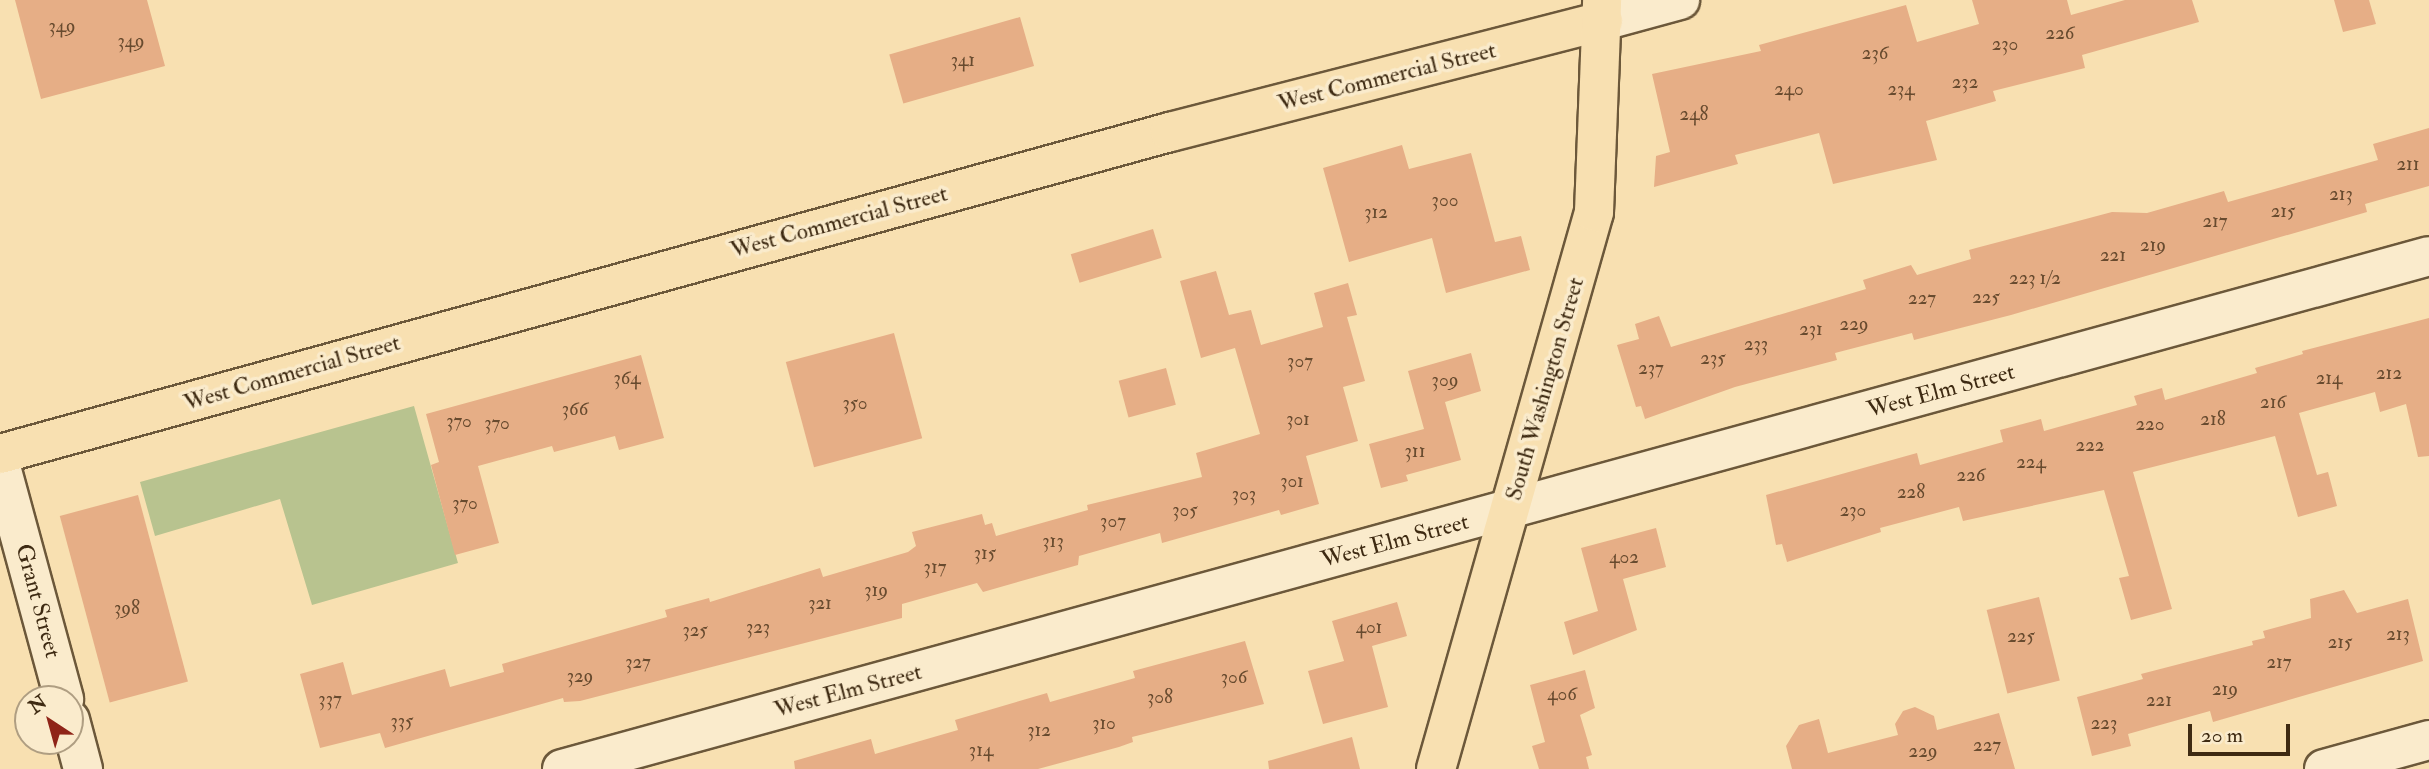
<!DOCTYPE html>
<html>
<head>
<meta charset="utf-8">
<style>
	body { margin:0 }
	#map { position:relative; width:2429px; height:769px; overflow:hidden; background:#f8e0b1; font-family:"IM FELL Double Pica",serif }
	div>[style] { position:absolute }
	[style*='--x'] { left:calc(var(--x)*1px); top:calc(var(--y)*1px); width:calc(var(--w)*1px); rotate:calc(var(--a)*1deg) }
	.green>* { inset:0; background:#b8c38f }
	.building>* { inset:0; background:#e6ae86; transform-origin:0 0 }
	.roads { filter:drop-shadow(2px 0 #6c583a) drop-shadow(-2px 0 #6c583a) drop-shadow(0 2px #6c583a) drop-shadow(0 -2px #6c583a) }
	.minor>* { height:38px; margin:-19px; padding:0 19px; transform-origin:19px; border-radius:19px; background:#faebcc }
	.major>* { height:38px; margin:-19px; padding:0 19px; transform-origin:19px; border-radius:19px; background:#f8e0b1 }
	span { translate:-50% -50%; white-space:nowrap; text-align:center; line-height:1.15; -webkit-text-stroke:7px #faebcc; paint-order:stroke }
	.number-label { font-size:19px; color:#684b2f }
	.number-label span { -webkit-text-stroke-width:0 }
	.street-label { font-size:23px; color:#3e2a12 }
	.north { position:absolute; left:14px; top:685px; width:70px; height:70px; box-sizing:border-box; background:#faebcc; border:2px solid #af9e82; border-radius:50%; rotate:324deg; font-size:19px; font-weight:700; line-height:28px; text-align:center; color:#3e2a12 }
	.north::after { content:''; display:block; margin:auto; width:24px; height:32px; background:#8f2418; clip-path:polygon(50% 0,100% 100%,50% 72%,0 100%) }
	.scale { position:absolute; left:2188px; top:724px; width:102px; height:32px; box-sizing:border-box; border:4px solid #3e2a12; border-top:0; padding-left:9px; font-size:21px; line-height:24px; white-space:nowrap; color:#3e2a12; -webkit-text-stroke:5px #faebcc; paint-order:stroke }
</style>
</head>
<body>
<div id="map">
	<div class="green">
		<div style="clip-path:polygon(414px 406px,458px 563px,312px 605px,280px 499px,155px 536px,140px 482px)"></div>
	</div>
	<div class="building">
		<div style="clip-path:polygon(15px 0,147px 0,165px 66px,41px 99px)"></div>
		<div style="clip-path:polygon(1972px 0,2067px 0,2071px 15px,2125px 0,2192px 0,2199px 22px,2082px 55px,2085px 68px,1993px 91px,1996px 101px,1926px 121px,1937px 160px,1833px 184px,1819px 133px,1735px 155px,1738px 164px,1654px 187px,1656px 156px,1670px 152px,1652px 74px,1761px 51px,1759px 45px,1906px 5px,1917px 42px,1979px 24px)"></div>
		<div style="clip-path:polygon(2334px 0,2369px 0,2376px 24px,2343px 32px)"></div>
		<div style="left:1020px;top:17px;width:51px;height:136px;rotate:74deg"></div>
		<div style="clip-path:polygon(2429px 128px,2429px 186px,2365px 204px,2367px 212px,2011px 315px,1914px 340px,1912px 333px,1835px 353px,1837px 360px,1735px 387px,1645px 419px,1641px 406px,1636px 407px,1617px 345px,1639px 339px,1635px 324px,1659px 316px,1671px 347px,1866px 289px,1863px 280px,1911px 265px,1917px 275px,1971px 259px,1969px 250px,1976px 248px,2112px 212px,2147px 213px,2224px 191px,2228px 202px,2378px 160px,2373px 144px)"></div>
		<div style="clip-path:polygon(1402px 145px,1409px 169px,1471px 153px,1495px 242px,1521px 236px,1530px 270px,1446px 293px,1432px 238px,1349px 262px,1323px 168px)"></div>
		<div style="left:1153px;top:229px;width:30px;height:86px;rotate:73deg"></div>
		<div style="clip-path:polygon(1216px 271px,1229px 315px,1251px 310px,1261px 345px,1323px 327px,1314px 293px,1348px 283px,1357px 315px,1347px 317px,1365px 381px,1343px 387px,1358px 441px,1306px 456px,1319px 504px,1281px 515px,1279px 510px,1162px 543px,1160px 533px,1079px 556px,1078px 565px,983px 592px,977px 583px,902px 604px,902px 618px,580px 701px,564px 702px,563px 698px,385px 748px,380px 733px,320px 748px,300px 674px,343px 662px,352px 695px,445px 669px,450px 687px,504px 672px,502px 664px,667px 617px,665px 610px,709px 598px,710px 602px,820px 568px,823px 577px,908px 552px,916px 546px,912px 532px,982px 514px,985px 525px,992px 523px,996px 536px,1088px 510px,1087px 505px,1202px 477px,1196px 453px,1260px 434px,1235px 348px,1201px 358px,1180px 281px)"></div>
		<div style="clip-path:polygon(2429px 318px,2429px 456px,2418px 457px,2406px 404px,2380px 412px,2375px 392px,2299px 413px,2317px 475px,2328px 472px,2337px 506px,2298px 517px,2275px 436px,2133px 472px,2172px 609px,2131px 620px,2119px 578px,2129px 576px,2104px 490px,1963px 521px,1959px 507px,1880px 528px,1881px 532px,1787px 562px,1782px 544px,1776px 545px,1766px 495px,1917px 453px,1920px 465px,2003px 442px,2000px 430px,2041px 419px,2044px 431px,2137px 405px,2134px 396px,2162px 388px,2165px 400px,2257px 373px,2255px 368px,2303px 354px,2302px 351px)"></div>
		<div style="left:894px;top:333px;width:109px;height:112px;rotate:75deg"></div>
		<div style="clip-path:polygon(1471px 353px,1481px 391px,1445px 402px,1461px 460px,1406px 475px,1408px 481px,1381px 488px,1369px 444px,1424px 429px,1408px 371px)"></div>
		<div style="clip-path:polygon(641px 355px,664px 438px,619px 450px,615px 436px,554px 452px,552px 446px,478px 466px,499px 543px,455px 555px,431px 465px,439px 462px,426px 414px)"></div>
		<div style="left:1166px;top:368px;width:38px;height:49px;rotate:75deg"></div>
		<div style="left:138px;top:495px;width:193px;height:81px;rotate:75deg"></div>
		<div style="clip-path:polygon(1656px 528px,1666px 567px,1623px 579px,1637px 630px,1573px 655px,1564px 622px,1598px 611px,1581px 548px)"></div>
		<div style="clip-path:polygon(2344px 590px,2357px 613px,2408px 599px,2423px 661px,2213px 722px,2210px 711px,2128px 734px,2131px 746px,2092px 756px,2077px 697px,2143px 679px,2141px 674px,2253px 645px,2252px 641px,2265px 638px,2263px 631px,2311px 618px,2310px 599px)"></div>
		<div style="left:2039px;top:597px;width:86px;height:54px;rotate:76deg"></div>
		<div style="clip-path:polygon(1397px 602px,1407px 636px,1372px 646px,1388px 707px,1323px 724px,1308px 671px,1344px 661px,1332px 621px)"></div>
		<div style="clip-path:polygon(1245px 641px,1264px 704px,1132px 737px,1133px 742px,1119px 747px,1038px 769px,795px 769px,794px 761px,871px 739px,875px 754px,958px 730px,955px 720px,1047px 693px,1050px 702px,1135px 678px,1133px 671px)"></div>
		<div style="clip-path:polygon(1585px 670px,1595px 708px,1580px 715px,1592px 755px,1586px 757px,1589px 769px,1539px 769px,1532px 746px,1545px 742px,1530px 685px)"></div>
		<div style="clip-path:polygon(1915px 707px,1934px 716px,1937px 730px,1999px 713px,2015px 769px,1792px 769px,1786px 746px,1799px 725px,1819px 719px,1828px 753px,1898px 735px,1895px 724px,1903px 711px)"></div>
		<div style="clip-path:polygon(1352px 737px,1360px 769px,1269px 769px,1268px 761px)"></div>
	</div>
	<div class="roads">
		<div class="minor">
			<div style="--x:1603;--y:21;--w:80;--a:-15.3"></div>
			<div style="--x:0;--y:463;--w:245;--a:74.8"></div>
			<div style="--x:70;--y:720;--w:51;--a:75.1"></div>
			<div style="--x:562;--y:769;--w:1936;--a:-15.36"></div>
			<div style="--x:2324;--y:769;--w:109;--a:-15.4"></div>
		</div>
		<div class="major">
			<div style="--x:0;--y:454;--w:1214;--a:-15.39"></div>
			<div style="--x:1170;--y:132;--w:447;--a:-14.4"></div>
			<div style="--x:1436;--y:769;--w:579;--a:-74.16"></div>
			<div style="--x:1594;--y:212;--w:212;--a:-87.8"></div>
		</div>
	</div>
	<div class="number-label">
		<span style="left:62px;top:27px">349</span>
		<span style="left:2060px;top:34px">226</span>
		<span style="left:131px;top:42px">349</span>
		<span style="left:2005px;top:45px">230</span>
		<span style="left:1875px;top:54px">236</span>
		<span style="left:963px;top:61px">341</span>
		<span style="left:1965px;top:83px">232</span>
		<span style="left:1789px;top:90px">240</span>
		<span style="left:1901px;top:90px">234</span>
		<span style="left:1694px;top:115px">248</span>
		<span style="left:2408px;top:165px">211</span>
		<span style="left:2341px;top:195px">213</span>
		<span style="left:1445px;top:201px">300</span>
		<span style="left:2283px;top:212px">215</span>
		<span style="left:1376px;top:213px">312</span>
		<span style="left:2215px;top:222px">217</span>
		<span style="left:2153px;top:246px">219</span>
		<span style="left:2113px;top:256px">221</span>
		<span style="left:2035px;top:279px">223 1/2</span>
		<span style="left:1986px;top:298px">225</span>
		<span style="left:1922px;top:299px">227</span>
		<span style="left:1854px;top:325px">229</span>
		<span style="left:1811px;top:330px">231</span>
		<span style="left:1756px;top:345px">233</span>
		<span style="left:1713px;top:359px">235</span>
		<span style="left:1300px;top:362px">307</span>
		<span style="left:1651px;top:369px">237</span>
		<span style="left:2389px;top:374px">212</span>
		<span style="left:627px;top:379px">364</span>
		<span style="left:2329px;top:379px">214</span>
		<span style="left:1445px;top:381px">309</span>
		<span style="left:2273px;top:403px">216</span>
		<span style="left:855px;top:404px">350</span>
		<span style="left:575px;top:410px">366</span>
		<span style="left:1298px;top:420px">301</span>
		<span style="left:2213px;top:420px">218</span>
		<span style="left:459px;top:422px">370</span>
		<span style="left:497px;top:424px">370</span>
		<span style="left:2150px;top:425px">220</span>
		<span style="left:2090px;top:446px">222</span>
		<span style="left:1415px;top:452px">311</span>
		<span style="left:2031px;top:463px">224</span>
		<span style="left:1971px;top:476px">226</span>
		<span style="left:1292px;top:482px">301</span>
		<span style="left:1911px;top:493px">228</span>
		<span style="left:1244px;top:495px">303</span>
		<span style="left:465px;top:504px">370</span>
		<span style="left:1185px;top:511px">305</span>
		<span style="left:1853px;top:511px">230</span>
		<span style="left:1113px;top:522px">307</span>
		<span style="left:1053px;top:542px">313</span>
		<span style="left:985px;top:554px">315</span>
		<span style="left:1624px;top:558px">402</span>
		<span style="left:935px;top:568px">317</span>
		<span style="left:876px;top:591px">319</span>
		<span style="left:820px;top:604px">321</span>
		<span style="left:127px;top:609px">398</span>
		<span style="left:758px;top:628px">323</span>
		<span style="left:1369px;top:628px">401</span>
		<span style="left:695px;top:631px">325</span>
		<span style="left:2398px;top:635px">213</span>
		<span style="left:2021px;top:637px">225</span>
		<span style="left:2340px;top:643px">215</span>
		<span style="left:638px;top:663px">327</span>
		<span style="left:2279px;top:663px">217</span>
		<span style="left:580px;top:677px">329</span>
		<span style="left:1234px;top:678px">306</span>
		<span style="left:2225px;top:690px">219</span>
		<span style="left:1562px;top:695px">406</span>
		<span style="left:1160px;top:698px">308</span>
		<span style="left:330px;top:700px">337</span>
		<span style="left:2159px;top:701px">221</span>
		<span style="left:402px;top:722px">335</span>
		<span style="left:1104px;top:724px">310</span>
		<span style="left:2104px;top:724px">223</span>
		<span style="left:1039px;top:731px">312</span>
		<span style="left:1987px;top:746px">227</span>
		<span style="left:981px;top:751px">314</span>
		<span style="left:1923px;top:752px">229</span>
	</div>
	<div class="street-label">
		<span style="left:1387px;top:77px;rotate:-14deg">West Commercial Street</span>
		<span style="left:839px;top:222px;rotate:-15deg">West Commercial Street</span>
		<span style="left:292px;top:373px;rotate:-16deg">West Commercial Street</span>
		<span style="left:1545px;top:389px;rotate:-74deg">South Washington Street</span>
		<span style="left:1941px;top:391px;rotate:-15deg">West Elm Street</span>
		<span style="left:1395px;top:541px;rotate:-15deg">West Elm Street</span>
		<span style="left:38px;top:601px;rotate:75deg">Grant Street</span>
		<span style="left:848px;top:691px;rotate:-15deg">West Elm Street</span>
	</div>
	<div class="north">N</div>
	<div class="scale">20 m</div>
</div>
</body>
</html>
